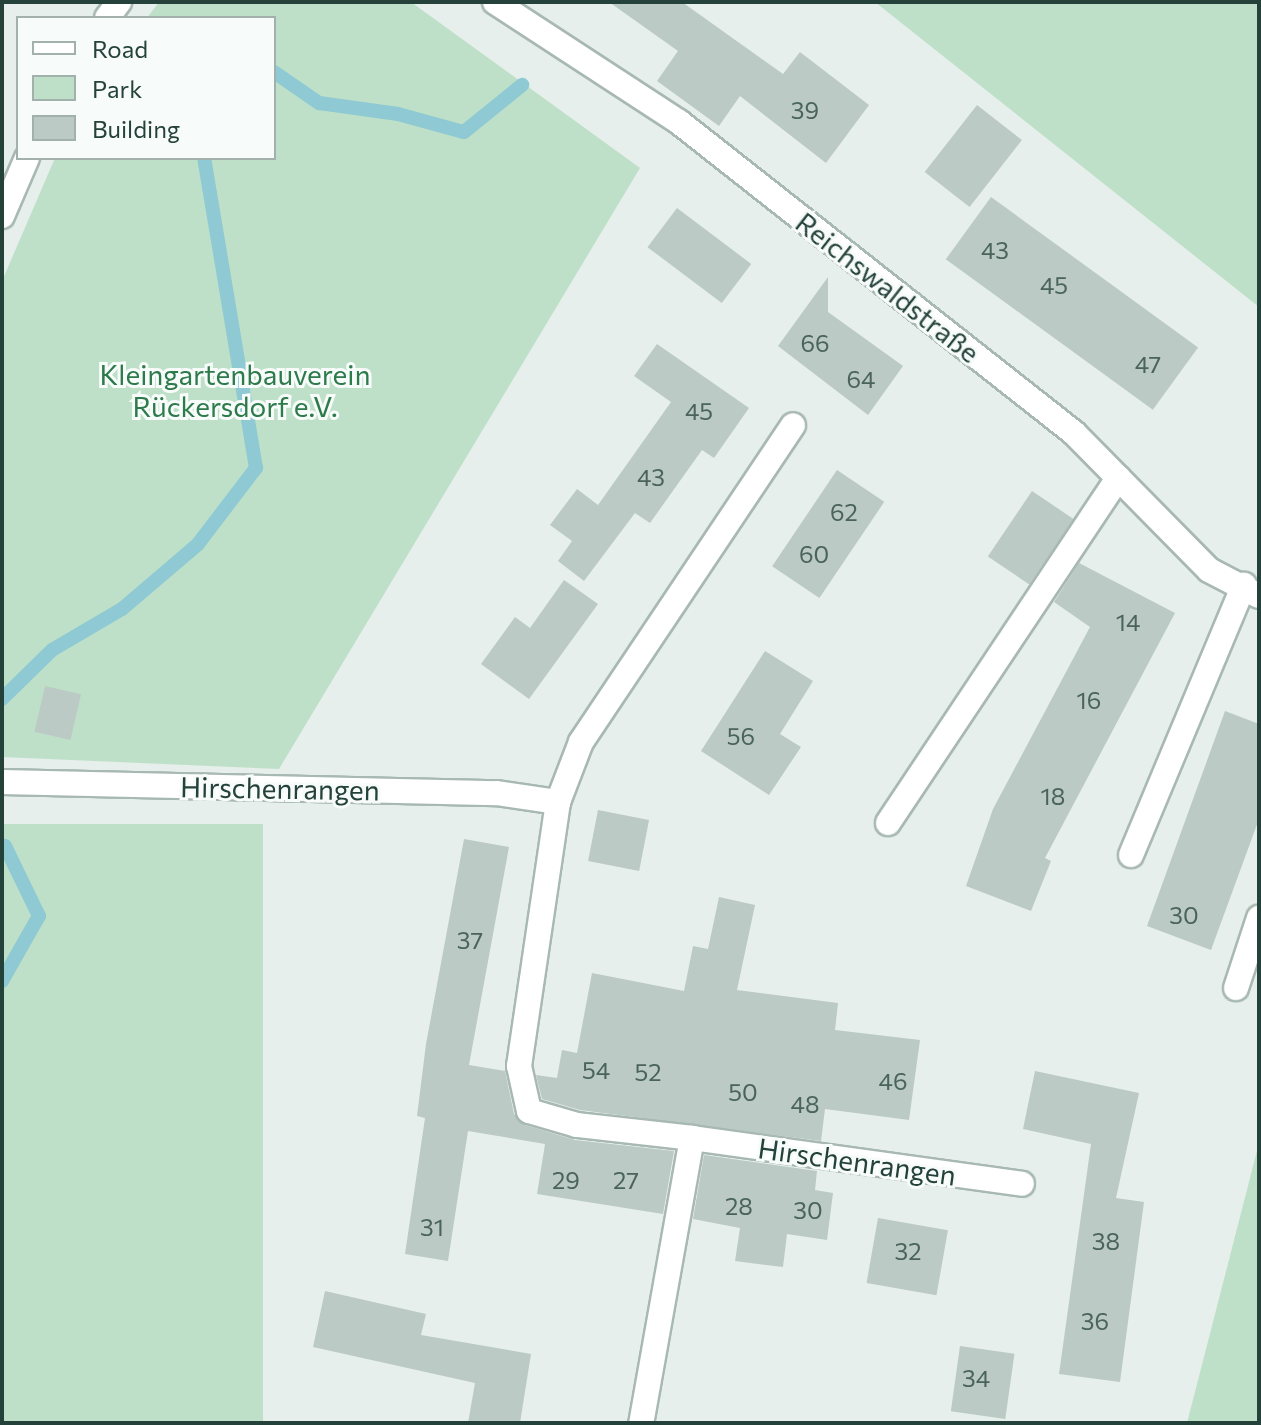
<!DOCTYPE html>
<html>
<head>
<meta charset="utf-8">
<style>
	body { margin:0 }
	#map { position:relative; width:1261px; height:1425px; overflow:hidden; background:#e6efeb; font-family:Commissioner,sans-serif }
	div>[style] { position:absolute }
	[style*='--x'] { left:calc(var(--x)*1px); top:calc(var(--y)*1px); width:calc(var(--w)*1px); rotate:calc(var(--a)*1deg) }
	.green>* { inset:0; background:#bfe0c8; transform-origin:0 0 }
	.stream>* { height:14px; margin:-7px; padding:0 7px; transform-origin:7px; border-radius:7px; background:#8ec9d4 }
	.building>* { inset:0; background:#bbcac4; transform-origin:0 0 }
	.roads { filter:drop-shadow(2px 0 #a8b8b2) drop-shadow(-2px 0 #a8b8b2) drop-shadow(0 2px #a8b8b2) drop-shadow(0 -2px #a8b8b2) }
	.lane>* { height:24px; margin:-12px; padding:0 12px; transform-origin:12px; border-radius:12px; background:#fff }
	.street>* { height:24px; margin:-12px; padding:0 12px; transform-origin:12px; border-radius:12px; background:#fff }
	span { translate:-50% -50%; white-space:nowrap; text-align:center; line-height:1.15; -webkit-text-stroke:6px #f7fbf9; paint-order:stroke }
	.number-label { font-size:24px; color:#4a645c }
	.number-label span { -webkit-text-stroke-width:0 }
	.street-label { font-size:28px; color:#24423a }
	.park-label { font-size:28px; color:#2d7a4b }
	.frame { position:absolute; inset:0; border:4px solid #24423a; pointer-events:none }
	.legend { position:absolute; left:16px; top:16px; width:260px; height:144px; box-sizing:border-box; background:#f7fbf9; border:2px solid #a3b1ad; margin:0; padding:10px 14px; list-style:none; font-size:24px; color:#24423a }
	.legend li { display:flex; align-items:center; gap:16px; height:40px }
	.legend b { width:40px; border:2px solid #a3b1ad }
</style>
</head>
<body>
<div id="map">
	<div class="green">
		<div style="clip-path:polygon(159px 2px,411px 2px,640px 168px,279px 769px,2px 757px,2px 281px,55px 158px,274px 158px,274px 18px,147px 18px)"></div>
		<div style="clip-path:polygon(875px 2px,1259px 2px,1259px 307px)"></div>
		<div style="left:2px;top:824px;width:261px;height:599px"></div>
		<div style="clip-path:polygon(1259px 1143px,1259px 1423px,1187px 1423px)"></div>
	</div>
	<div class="stream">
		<div style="--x:274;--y:72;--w:55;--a:34.6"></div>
		<div style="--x:319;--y:103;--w:80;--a:7.9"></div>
		<div style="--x:398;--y:114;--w:68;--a:15.3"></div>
		<div style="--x:464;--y:132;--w:75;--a:-39"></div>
		<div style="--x:2;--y:699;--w:70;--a:-44.4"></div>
		<div style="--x:52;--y:650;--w:81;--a:-30.4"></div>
		<div style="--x:122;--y:609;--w:100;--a:-40.5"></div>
		<div style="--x:198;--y:544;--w:96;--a:-52.7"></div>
		<div style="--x:256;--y:468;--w:314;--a:-99.5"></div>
		<div style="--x:2;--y:981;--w:75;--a:-60.4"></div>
		<div style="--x:39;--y:916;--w:78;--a:-115.9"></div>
	</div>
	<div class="building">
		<div style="clip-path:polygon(609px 2px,682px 2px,783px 74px,800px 52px,869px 105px,826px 163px,740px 96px,719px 126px,657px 81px,678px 51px)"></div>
		<div style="left:977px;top:105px;width:57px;height:85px;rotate:38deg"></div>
		<div style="left:991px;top:197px;width:256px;height:77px;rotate:36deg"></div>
		<div style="left:677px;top:208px;width:93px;height:49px;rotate:37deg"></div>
		<div style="clip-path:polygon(828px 277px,828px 312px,903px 366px,868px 415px,778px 346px)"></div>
		<div style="clip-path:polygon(657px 344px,749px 408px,714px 458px,702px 450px,650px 523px,635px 513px,584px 581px,558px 561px,572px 541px,550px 525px,577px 489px,598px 505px,671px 402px,634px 376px)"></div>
		<div style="left:837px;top:470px;width:57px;height:116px;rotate:34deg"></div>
		<div style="left:1032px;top:491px;width:50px;height:79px;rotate:34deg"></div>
		<div style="clip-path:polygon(1079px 563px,1175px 613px,1045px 858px,1051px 861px,1031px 911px,966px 886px,993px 809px,1090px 627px,1054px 602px)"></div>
		<div style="clip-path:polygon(564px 580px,598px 604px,529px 699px,481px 664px,515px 617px,530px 628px)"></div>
		<div style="clip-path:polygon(765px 651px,813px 681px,780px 734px,801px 747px,769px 795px,701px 751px)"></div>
		<div style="left:45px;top:686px;width:37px;height:47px;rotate:13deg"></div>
		<div style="clip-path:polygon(1225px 711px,1259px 724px,1259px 819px,1211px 950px,1147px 926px)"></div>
		<div style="left:598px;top:810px;width:52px;height:52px;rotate:11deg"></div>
		<div style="clip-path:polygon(464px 839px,509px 847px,469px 1065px,505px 1071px,514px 1114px,525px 1125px,575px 1140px,674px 1151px,663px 1214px,537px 1194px,545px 1144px,468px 1131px,448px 1261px,405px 1254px,425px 1118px,417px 1116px,426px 1044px)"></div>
		<div style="clip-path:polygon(719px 897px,755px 905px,737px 990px,838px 1003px,835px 1030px,920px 1040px,909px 1120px,825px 1109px,821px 1141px,580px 1110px,542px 1099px,536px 1075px,557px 1078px,562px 1050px,577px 1053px,592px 973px,684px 991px,693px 946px,708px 949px)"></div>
		<div style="clip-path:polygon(1035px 1071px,1139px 1093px,1116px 1198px,1144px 1202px,1120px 1382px,1059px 1374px,1091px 1144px,1023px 1129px)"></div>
		<div style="clip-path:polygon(704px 1155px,817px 1171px,815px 1190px,833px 1193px,827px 1240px,787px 1234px,783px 1267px,735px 1261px,740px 1228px,693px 1219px)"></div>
		<div style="left:878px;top:1218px;width:71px;height:66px;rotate:10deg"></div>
		<div style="clip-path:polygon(325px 1291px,426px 1314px,421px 1335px,531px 1354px,520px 1423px,468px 1423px,475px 1383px,313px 1347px)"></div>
		<div style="left:960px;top:1346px;width:55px;height:66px;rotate:8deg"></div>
	</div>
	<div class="roads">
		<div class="lane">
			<div style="--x:888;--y:823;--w:415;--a:-56.3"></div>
			<div style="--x:1131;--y:855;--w:293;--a:-67.3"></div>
			<div style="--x:1236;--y:988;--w:74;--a:-71.8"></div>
		</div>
		<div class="street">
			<div style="--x:495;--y:2;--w:220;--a:33.1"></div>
			<div style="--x:679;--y:122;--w:503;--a:38.21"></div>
			<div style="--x:1074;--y:433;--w:192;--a:45.4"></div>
			<div style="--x:1209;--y:570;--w:56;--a:27.5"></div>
			<div style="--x:107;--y:18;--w:20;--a:-53"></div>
			<div style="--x:2;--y:216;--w:63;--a:-66.7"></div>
			<div style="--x:2;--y:782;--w:495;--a:1.3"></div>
			<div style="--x:497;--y:793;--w:62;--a:8.4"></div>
			<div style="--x:558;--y:802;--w:267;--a:98.4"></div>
			<div style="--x:519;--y:1066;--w:46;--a:77.5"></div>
			<div style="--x:529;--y:1111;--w:50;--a:16.3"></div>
			<div style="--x:577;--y:1125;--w:116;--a:6.4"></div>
			<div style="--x:692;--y:1138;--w:290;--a:100.1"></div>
			<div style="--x:558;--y:802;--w:64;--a:-69"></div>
			<div style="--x:581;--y:742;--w:381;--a:-56.2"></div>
			<div style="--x:692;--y:1138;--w:333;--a:7.9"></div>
		</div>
	</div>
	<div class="number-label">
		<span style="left:805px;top:110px">39</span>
		<span style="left:995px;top:250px">43</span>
		<span style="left:1054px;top:285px">45</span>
		<span style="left:815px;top:343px">66</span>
		<span style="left:1148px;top:364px">47</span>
		<span style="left:861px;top:379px">64</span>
		<span style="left:699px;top:411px">45</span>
		<span style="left:651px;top:477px">43</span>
		<span style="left:844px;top:512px">62</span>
		<span style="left:814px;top:554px">60</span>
		<span style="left:1128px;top:622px">14</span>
		<span style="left:1089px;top:700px">16</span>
		<span style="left:741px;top:736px">56</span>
		<span style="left:1053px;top:796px">18</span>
		<span style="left:1184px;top:915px">30</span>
		<span style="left:470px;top:940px">37</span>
		<span style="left:596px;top:1070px">54</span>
		<span style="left:648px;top:1072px">52</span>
		<span style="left:893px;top:1081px">46</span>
		<span style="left:743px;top:1092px">50</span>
		<span style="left:805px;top:1104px">48</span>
		<span style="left:566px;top:1180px">29</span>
		<span style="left:626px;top:1180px">27</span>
		<span style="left:739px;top:1206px">28</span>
		<span style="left:808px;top:1210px">30</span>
		<span style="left:432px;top:1227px">31</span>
		<span style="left:1106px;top:1241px">38</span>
		<span style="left:908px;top:1251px">32</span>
		<span style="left:1095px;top:1321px">36</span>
		<span style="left:976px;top:1378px">34</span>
	</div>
	<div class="street-label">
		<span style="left:888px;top:287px;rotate:38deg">Reichswaldstraße</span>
		<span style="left:280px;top:788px;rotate:1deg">Hirschenrangen</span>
		<span style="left:857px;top:1161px;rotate:8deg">Hirschenrangen</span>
	</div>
	<div class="park-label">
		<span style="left:235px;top:390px">Kleingartenbauverein<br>Rückersdorf e.V.</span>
	</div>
	<div class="frame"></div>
	<ul class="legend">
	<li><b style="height:10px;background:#fff"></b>Road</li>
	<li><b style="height:22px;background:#bfe0c8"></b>Park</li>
	<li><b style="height:22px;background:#bbcac4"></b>Building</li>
	</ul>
</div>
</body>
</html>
